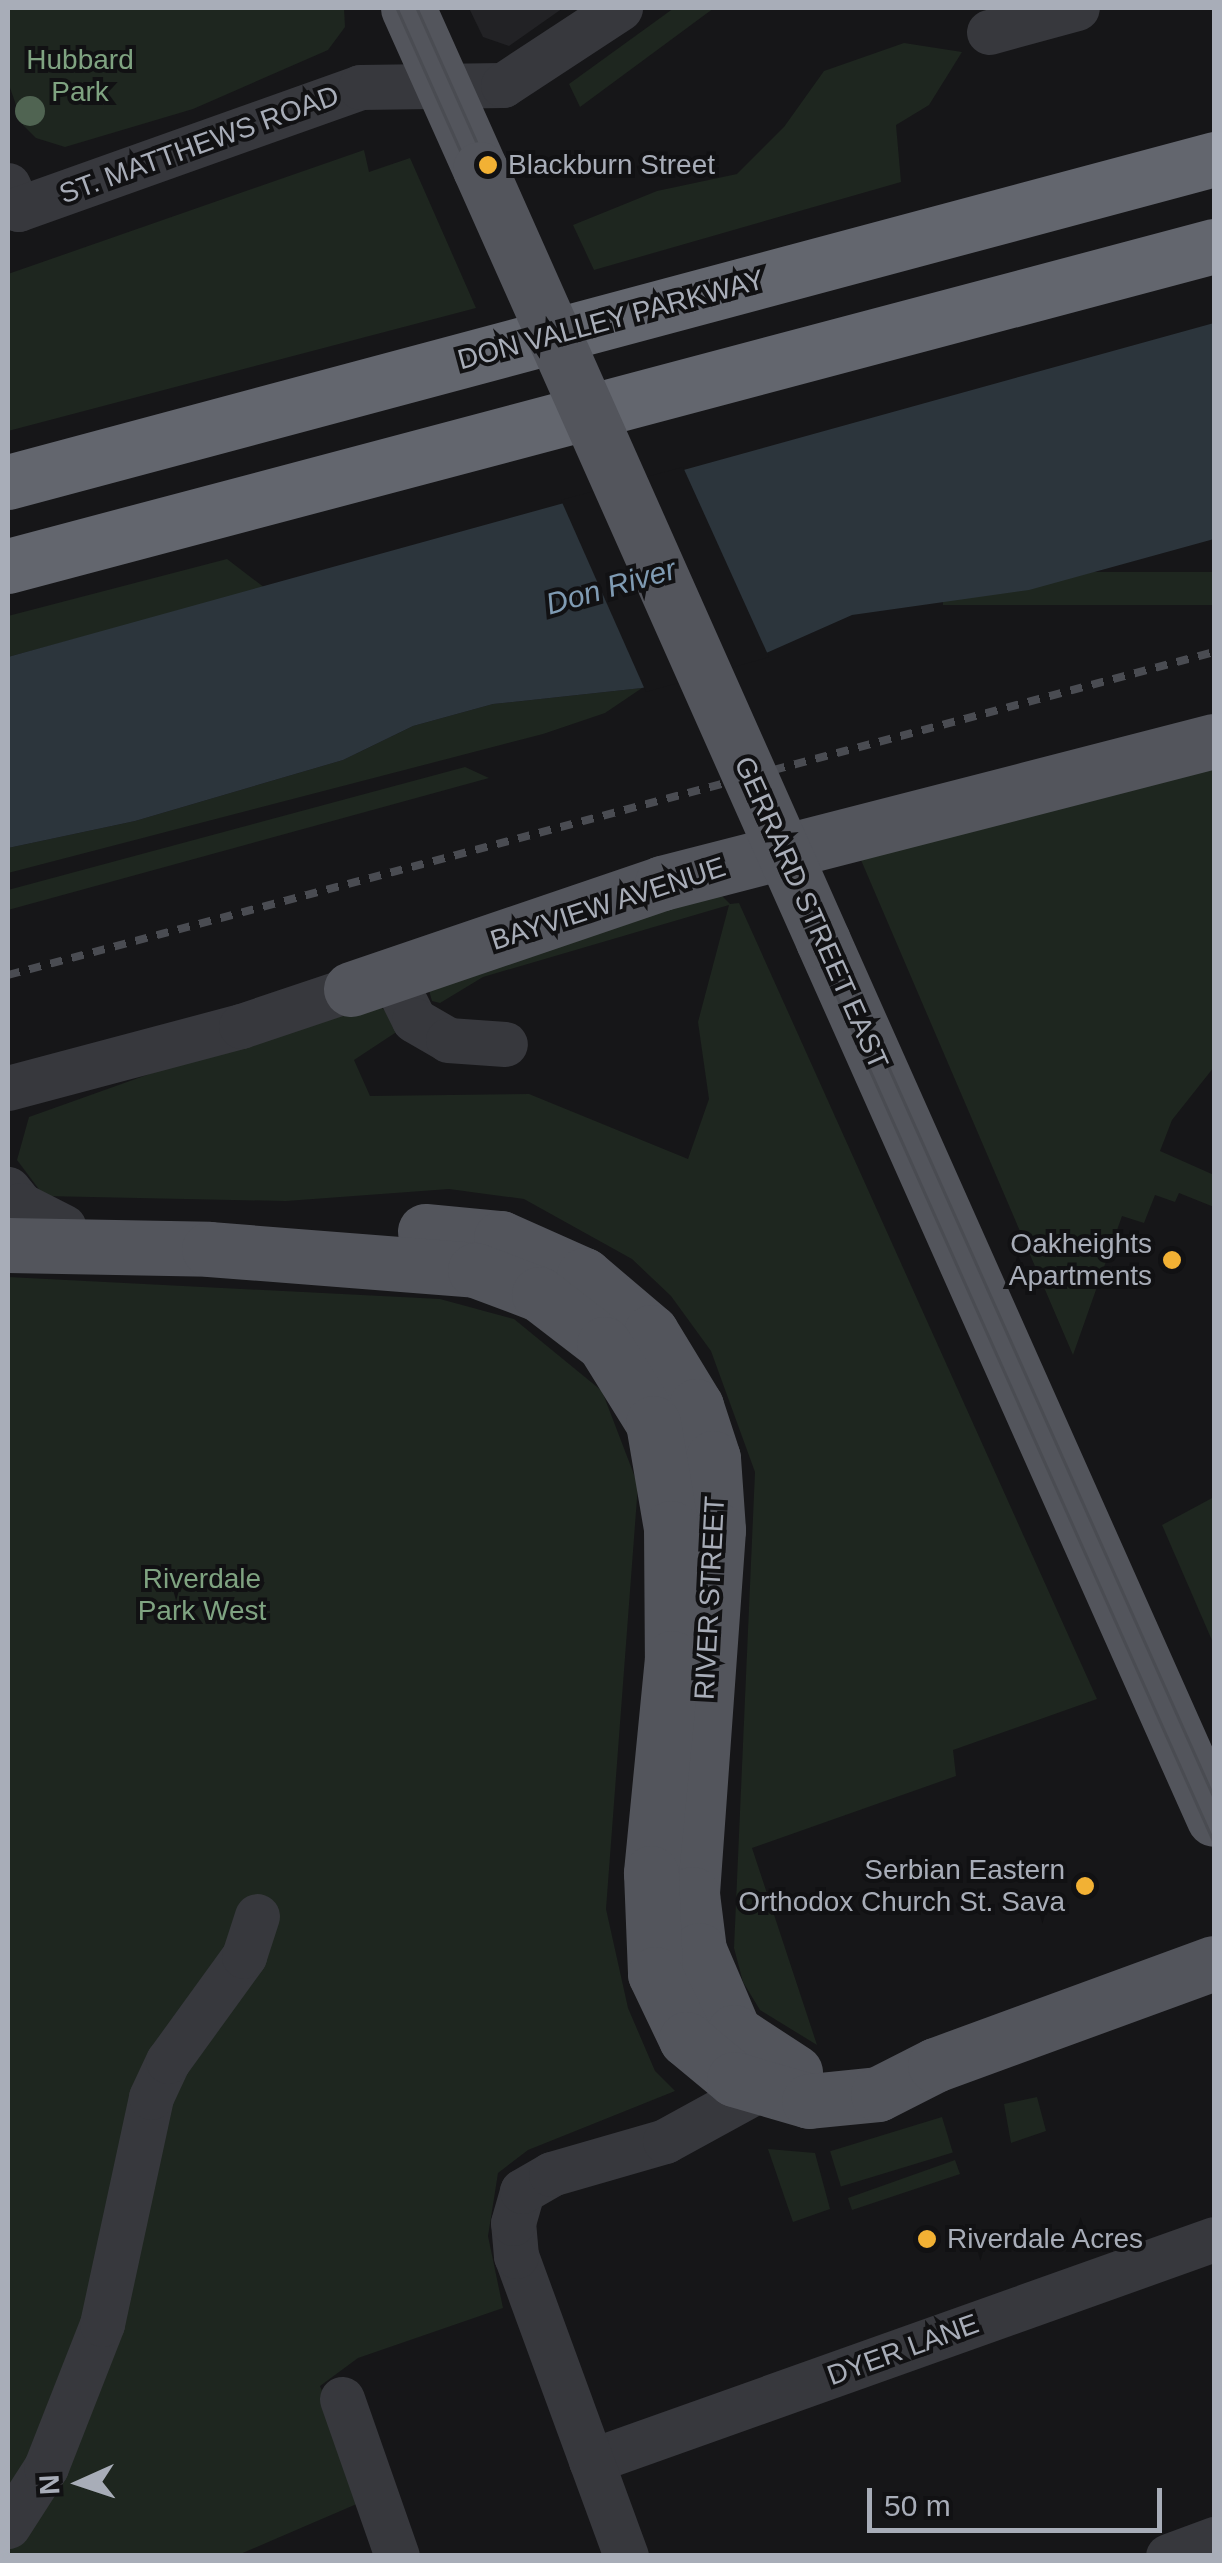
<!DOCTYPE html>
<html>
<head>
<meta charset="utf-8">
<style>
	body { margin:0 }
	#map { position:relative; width:1222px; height:2563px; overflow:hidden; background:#161618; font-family:Helvetica,sans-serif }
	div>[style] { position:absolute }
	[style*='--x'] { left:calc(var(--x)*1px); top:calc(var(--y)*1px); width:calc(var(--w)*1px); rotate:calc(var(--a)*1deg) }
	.built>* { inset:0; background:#222225 }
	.green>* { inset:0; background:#1e261f; transform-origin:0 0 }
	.water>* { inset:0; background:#2c353c }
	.pier>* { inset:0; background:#161618 }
	.minor>* { height:45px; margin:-22.5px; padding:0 22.5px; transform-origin:22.5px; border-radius:22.5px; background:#37383d }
	.major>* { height:55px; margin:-27.5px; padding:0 27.5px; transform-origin:27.5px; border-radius:27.5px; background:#53555c }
	.highway>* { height:55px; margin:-27.5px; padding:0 27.5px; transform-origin:27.5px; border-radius:27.5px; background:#63666e }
	.tram>* { height:2.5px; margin:-1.25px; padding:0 1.25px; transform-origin:1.25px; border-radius:1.25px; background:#4a4c52 }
	.rail>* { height:8px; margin-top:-4px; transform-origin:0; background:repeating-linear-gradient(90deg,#4a4c52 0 12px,transparent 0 22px) }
	.major-bridge>* { height:55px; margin:-27.5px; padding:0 27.5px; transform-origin:27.5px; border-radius:27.5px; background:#53555c }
	.trees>* { width:30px; height:30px; margin:-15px; border-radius:50%; background:#506452 }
	.dots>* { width:28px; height:28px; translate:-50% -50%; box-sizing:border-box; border:5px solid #111113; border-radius:50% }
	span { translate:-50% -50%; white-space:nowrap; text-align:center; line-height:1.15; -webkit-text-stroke:8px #111113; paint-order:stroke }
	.park-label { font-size:28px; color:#7fa381 }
	.street-label { font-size:28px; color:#a8adb8 }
	.poi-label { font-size:28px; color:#a8adb8 }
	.left { translate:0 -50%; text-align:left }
	.right { translate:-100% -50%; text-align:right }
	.water-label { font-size:30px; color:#7f9bb3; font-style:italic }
	.frame { position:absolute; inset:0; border:10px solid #a8adb8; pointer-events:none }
	.north { position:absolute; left:30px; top:2433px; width:100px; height:100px; -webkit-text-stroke:8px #111113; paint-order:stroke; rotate:267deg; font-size:28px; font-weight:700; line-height:40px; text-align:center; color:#a8adb8 }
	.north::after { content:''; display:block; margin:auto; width:35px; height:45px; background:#a8adb8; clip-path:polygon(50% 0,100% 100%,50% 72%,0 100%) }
	.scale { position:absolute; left:867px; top:2488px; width:295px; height:45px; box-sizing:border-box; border:5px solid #a8adb8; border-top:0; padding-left:12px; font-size:30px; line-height:35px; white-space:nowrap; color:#a8adb8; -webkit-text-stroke:8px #111113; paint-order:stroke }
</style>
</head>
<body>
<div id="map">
	<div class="built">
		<div style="clip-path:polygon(469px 8px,563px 8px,509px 46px,483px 37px)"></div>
	</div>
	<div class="green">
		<div style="clip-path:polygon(8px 8px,344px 8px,345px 27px,328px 50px,193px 109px,65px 147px,36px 138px,23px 125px,8px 82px)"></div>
		<div style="clip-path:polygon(674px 8px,714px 8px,580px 107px,569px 84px)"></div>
		<div style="clip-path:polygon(904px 43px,962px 52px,929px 105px,896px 125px,901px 182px,594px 270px,573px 225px,657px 191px,737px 174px,784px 127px,824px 71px)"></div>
		<div style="clip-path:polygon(364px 150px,369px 172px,410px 158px,476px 308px,8px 431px,8px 274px)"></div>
		<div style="clip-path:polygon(227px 559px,265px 588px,8px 657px,8px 616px)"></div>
		<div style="left:1214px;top:572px;width:33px;height:271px;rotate:90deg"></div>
		<div style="clip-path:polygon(642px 688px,605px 713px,543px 734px,8px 873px,8px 848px,135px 821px,343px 760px,413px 726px,493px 704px)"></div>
		<div style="clip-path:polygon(1214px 754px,1214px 1067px,1172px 1120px,1160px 1151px,1214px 1175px,1214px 1207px,1179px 1193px,1175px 1202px,1155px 1195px,1144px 1223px,1122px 1216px,1073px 1355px,855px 846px)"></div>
		<div style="clip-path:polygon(465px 767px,489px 778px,8px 910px,8px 890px)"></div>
		<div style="clip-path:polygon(706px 880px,730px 904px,739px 903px,1097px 1699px,953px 1750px,956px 1776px,752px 1848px,817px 2045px,760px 2010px,743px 1982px,734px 1948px,755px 1472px,711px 1351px,671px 1296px,632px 1259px,524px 1199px,449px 1189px,286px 1201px,44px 1196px,17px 1160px,29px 1117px,368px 996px,404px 1027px,354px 1060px,370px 1096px,529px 1094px,688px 1159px,709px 1099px,698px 1022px,729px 905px,483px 977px,440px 1003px,432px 1001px,425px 977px)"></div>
		<div style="clip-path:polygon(8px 1277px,440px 1299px,514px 1319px,602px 1391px,638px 1485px,606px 1909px,628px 2008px,655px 2071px,675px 2091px,528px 2150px,498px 2173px,488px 2236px,503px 2308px,358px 2358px,320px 2386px,366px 2500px,238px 2555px,8px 2556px)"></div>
		<div style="clip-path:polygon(1214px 1497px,1214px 1645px,1162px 1525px)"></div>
		<div style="clip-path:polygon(1037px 2097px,1046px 2131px,1011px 2143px,1004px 2104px)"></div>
		<div style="left:942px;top:2117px;width:37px;height:117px;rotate:73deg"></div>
		<div style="clip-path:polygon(768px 2149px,815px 2153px,830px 2209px,793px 2222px)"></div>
		<div style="clip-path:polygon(955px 2160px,960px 2174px,852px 2210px,848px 2198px)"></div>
	</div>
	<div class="water">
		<div style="clip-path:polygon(1214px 323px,1214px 539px,1029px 590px,852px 615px,764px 654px,642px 688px,493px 704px,413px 726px,343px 760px,135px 821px,8px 848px,8px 657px)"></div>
	</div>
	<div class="pier">
		<div style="clip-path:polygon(683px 467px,769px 657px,646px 692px,561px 500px)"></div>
	</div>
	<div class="minor">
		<div style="--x:989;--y:32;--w:91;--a:-15.3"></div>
		<div style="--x:8;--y:185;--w:26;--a:67"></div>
		<div style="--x:18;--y:209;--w:363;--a:-19.6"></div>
		<div style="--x:360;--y:87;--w:143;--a:-0.8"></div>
		<div style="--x:503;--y:85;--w:140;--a:-33.3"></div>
		<div style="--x:391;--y:974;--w:51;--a:63.4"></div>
		<div style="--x:414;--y:1020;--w:39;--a:30"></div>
		<div style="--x:448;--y:1040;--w:57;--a:4"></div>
		<div style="--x:8;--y:1088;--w:241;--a:-14.9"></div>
		<div style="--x:241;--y:1026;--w:116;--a:-18.6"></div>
		<div style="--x:8;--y:1189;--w:21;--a:51"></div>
		<div style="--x:21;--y:1205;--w:48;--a:27.1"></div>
		<div style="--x:342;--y:2399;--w:166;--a:70.7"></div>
		<div style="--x:591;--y:2461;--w:661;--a:-19.61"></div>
		<div style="--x:8;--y:2526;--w:70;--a:-57.2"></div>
		<div style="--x:46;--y:2467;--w:154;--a:-68.6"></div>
		<div style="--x:102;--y:2324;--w:232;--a:-77.8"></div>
		<div style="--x:151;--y:2097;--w:40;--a:-65"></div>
		<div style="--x:168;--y:2061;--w:130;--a:-54.1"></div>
		<div style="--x:244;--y:1956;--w:42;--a:-72"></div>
		<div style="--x:626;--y:2556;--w:320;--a:-110.1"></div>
		<div style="--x:516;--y:2256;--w:33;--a:-95"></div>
		<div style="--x:513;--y:2223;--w:33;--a:-74"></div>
		<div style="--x:522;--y:2191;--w:34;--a:-30"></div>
		<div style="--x:551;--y:2174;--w:119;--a:-16.1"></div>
		<div style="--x:665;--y:2141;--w:106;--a:-28.7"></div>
		<div style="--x:1168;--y:2556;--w:49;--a:-20.3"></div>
	</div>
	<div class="major">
		<div style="--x:408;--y:8;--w:176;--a:65.9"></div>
		<div style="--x:823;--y:941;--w:961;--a:66"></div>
		<div style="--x:351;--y:989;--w:329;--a:-18.8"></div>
		<div style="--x:662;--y:883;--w:570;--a:-14.43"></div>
		<div style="--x:425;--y:1231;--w:76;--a:5.3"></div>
		<div style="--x:501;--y:1238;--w:91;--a:24"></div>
		<div style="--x:584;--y:1275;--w:88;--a:40.4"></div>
		<div style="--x:651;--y:1332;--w:87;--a:58.7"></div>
		<div style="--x:696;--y:1406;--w:55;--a:71.9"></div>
		<div style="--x:713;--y:1458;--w:72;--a:86"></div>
		<div style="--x:718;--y:1530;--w:365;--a:94.1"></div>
		<div style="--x:692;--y:1894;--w:56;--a:82.9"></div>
		<div style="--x:699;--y:1950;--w:89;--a:66.9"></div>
		<div style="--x:734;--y:2032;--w:73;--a:33.3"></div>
		<div style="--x:8;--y:1245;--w:201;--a:1.1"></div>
		<div style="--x:209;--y:1249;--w:267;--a:4.5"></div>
		<div style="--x:475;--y:1270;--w:68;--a:20.6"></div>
		<div style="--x:539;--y:1294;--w:82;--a:37.6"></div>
		<div style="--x:604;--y:1344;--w:93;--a:58.2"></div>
		<div style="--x:653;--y:1423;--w:107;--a:80.3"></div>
		<div style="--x:671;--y:1528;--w:130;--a:89.6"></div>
		<div style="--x:672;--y:1658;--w:216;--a:95.6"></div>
		<div style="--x:651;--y:1873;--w:101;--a:87.7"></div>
		<div style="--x:655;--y:1974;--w:72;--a:64.5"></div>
		<div style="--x:686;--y:2039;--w:62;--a:39.8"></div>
		<div style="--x:734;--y:2079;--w:78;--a:16.3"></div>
		<div style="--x:809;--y:2101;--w:69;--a:-5.8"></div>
		<div style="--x:878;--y:2094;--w:64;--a:-27"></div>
		<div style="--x:935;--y:2065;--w:297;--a:-20.1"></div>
	</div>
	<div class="highway">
		<div style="--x:8;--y:482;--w:1249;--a:-14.99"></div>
		<div style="--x:8;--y:566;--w:1248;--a:-14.86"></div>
	</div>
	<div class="tram">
		<div style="--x:397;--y:8;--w:2008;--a:65.99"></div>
		<div style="--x:417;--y:8;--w:1959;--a:65.99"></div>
	</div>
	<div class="rail">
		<div style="--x:8;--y:975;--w:1249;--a:-14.99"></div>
	</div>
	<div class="major-bridge">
		<div style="--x:480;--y:169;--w:845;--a:66.04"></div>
	</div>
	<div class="trees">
		<div style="left:30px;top:111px"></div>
	</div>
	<div class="dots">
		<div style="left:488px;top:165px;background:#f2b134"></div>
		<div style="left:1172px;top:1260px;background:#f2b134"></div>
		<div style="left:1085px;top:1886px;background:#f2b134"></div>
		<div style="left:927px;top:2239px;background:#f2b134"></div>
	</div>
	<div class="park-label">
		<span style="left:80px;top:76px">Hubbard<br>Park</span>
		<span style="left:202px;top:1595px">Riverdale<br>Park West</span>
	</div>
	<div class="street-label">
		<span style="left:199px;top:145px;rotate:-20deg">ST. MATTHEWS ROAD</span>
		<span style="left:611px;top:320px;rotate:-15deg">DON VALLEY PARKWAY</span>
		<span style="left:608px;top:904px;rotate:-18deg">BAYVIEW AVENUE</span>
		<span style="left:811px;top:913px;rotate:66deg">GERRARD STREET EAST</span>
		<span style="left:710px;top:1598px;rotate:-87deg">RIVER STREET</span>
		<span style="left:903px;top:2350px;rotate:-20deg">DYER LANE</span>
	</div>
	<div class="poi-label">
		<span class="left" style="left:508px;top:165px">Blackburn Street</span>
		<span class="right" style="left:1152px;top:1260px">Oakheights<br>Apartments</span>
		<span class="right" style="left:1065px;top:1886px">Serbian Eastern<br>Orthodox Church St. Sava</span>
		<span class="left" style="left:947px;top:2239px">Riverdale Acres</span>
	</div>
	<div class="water-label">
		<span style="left:611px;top:587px;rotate:-16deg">Don River</span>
	</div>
	<div class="frame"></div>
	<div class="north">N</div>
	<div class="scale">50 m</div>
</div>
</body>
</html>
